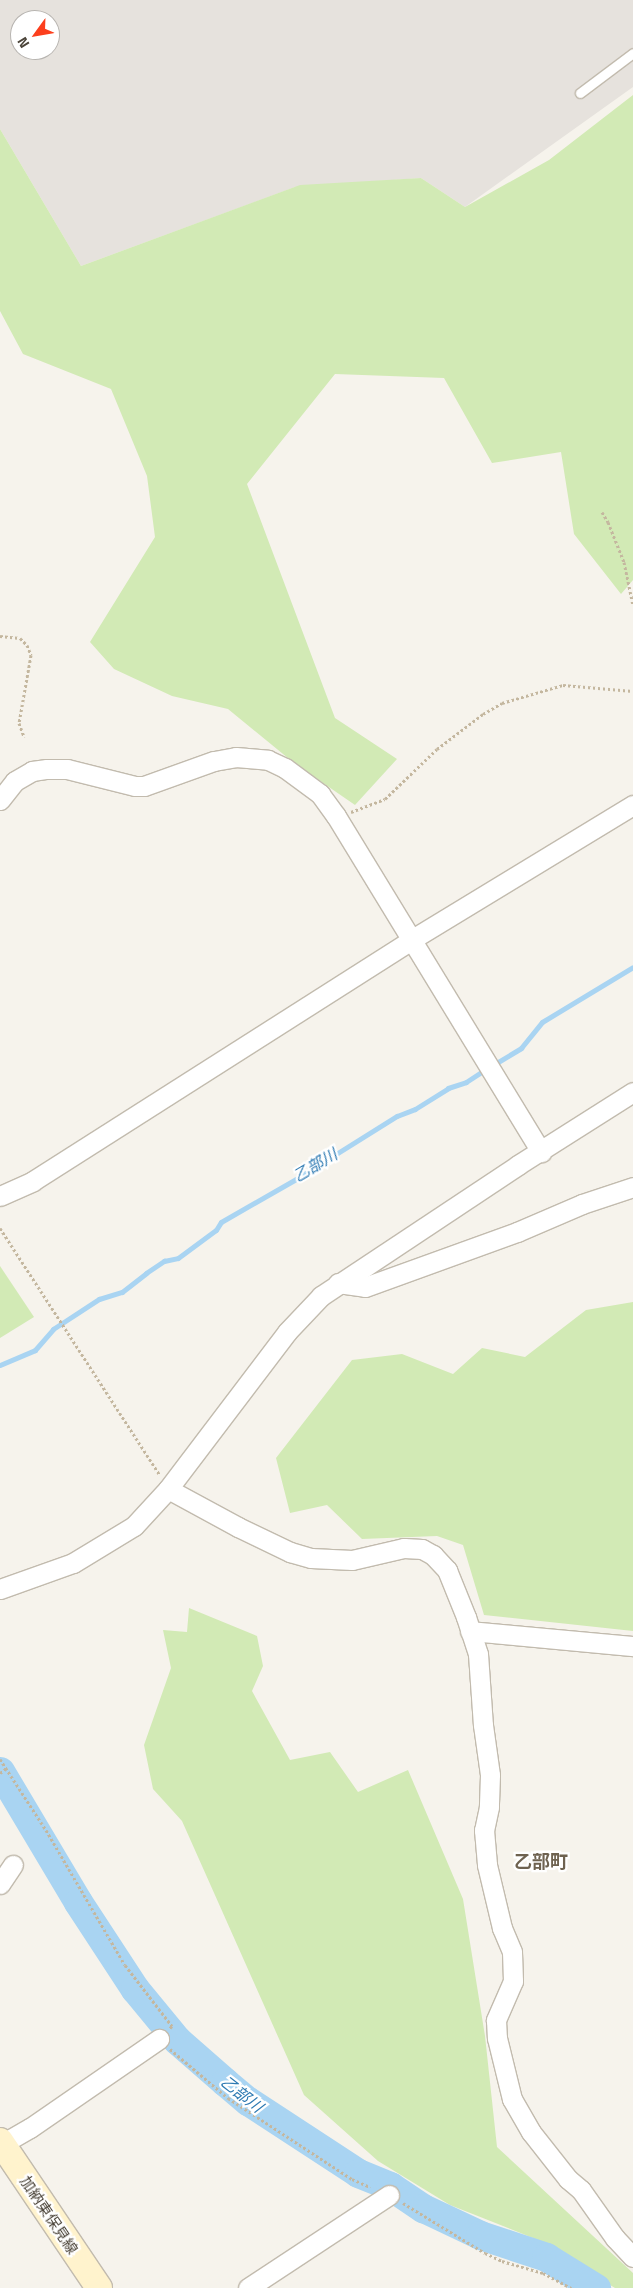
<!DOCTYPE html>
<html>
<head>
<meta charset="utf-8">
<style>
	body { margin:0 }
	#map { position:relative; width:633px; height:2288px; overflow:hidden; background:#f6f3ec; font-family:"Titillium Web","Noto Sans JP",sans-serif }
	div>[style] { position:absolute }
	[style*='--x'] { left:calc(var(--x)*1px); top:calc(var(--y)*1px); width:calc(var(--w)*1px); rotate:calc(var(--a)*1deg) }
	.industrial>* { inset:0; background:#e6e2dd }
	.green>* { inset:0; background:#d2eab5 }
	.stream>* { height:5px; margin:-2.5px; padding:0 2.5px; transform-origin:2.5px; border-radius:2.5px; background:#a9d4f2 }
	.river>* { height:29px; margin:-14.5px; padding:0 14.5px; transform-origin:14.5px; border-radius:14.5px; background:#a9d4f2 }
	.path>* { height:3px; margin-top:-1.5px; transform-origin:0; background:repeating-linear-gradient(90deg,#c4b79f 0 2.5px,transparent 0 5px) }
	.roads { filter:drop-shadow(1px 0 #c2bbae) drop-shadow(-1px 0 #c2bbae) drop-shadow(0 1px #c2bbae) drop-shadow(0 -1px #c2bbae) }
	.service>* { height:9px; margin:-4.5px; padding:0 4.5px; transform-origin:4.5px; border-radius:4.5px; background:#fff }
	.minor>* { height:19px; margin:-9.5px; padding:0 9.5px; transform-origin:9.5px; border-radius:9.5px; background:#fff }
	.secondary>* { height:26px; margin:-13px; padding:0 13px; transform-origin:13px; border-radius:13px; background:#fff3cd }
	span { translate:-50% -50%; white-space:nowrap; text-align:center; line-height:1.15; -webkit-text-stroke:4.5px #fff; paint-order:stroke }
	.street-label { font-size:15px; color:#4b4439 }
	.water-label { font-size:16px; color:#2e7ab2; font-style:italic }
	.quarter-label { font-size:18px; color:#6e6250; font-weight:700 }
	.north { position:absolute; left:10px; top:10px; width:50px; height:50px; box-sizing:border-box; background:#fff; border:1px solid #b7b4b0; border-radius:50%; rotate:238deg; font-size:14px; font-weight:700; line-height:20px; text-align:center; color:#4b4439 }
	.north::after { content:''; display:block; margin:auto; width:18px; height:22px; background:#fc3f1d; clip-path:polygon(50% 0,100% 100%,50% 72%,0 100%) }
</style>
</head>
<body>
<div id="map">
	<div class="industrial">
		<div style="clip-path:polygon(evenodd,0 0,633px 0,633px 87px,465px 207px,421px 178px,295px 187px,81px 266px,0 129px,0 0,20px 20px,50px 20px,50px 50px,20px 50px,20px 20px)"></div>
	</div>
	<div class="green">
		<div style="clip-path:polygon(633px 95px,633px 580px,621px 594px,574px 534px,561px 452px,492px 463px,444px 378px,335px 374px,247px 484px,335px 718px,397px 759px,355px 805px,294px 763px,228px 709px,172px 696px,114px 669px,90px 642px,155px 537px,147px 476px,111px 389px,23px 354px,0 311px,0 129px,81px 266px,300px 185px,421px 178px,465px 207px,549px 160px)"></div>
		<div style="clip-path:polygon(0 1266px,34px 1317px,0 1338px)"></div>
		<div style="clip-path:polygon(633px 1302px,633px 1631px,484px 1615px,463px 1545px,437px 1536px,362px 1539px,327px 1505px,290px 1513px,276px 1458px,352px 1360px,402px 1354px,453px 1374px,482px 1348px,525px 1357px,586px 1310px)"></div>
		<div style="clip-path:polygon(189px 1608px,257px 1636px,263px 1666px,252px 1691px,290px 1760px,330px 1752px,358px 1792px,408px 1770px,463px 1899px,485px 2036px,497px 2147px,633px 2273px,633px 2288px,615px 2288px,533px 2238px,450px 2205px,378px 2161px,304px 2095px,182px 1821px,153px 1789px,144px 1745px,171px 1668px,163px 1630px,187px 1632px)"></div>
	</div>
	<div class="stream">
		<div style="--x:493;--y:1065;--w:33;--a:-31"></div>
		<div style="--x:521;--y:1048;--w:33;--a:-51"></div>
		<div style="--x:542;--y:1022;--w:106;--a:-31.1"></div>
		<div style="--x:0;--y:1365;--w:38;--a:-23"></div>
		<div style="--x:35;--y:1350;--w:28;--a:-49"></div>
		<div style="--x:53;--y:1329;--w:55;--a:-33.1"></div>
		<div style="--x:99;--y:1299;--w:24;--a:-17"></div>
		<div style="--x:122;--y:1292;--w:31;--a:-38"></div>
		<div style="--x:146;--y:1273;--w:22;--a:-34"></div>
		<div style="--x:164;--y:1261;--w:14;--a:-12"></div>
		<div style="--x:178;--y:1258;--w:47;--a:-36.4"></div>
		<div style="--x:216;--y:1230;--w:9;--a:-58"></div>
		<div style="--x:221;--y:1222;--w:86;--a:-29.8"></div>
		<div style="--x:296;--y:1179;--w:119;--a:-32"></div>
		<div style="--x:397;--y:1116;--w:19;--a:-21"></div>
		<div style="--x:415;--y:1109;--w:39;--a:-32"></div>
		<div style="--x:448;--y:1088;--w:19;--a:-18"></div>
		<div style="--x:466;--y:1082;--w:24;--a:-33"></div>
	</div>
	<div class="river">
		<div style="--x:0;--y:1771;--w:152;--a:59.2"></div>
		<div style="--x:78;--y:1902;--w:104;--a:56.8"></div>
		<div style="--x:135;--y:1989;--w:66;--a:50.5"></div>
		<div style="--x:177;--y:2040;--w:64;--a:41.2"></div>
		<div style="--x:225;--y:2082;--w:30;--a:40"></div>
		<div style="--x:248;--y:2101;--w:131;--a:33.2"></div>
		<div style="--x:358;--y:2173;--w:35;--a:22"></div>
		<div style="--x:390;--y:2186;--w:40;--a:34"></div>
		<div style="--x:423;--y:2208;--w:63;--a:25.3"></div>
		<div style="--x:480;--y:2235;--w:70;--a:18.4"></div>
		<div style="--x:546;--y:2257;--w:59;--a:31.8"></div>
	</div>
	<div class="path">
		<div style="--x:602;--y:512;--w:12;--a:59"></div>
		<div style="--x:608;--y:522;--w:43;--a:68.2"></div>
		<div style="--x:624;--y:562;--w:44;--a:78.2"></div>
		<div style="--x:0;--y:636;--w:20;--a:6"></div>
		<div style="--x:20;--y:638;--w:10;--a:45"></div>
		<div style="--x:27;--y:645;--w:11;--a:68"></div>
		<div style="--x:31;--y:655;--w:69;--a:100"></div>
		<div style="--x:19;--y:723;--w:15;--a:70"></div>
		<div style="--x:351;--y:812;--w:36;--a:-21"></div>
		<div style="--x:385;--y:799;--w:72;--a:-43.9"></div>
		<div style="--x:437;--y:749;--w:58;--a:-37.3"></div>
		<div style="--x:483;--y:714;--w:22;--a:-30"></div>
		<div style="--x:502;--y:703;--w:64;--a:-16.4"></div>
		<div style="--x:563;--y:685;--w:70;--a:4.9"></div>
		<div style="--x:0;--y:1228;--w:293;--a:57.1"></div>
		<div style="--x:0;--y:1759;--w:85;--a:57.1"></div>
		<div style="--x:46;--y:1830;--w:156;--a:59.7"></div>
		<div style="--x:125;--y:1965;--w:77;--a:52.4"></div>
		<div style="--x:172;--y:2026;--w:3;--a:135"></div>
		<div style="--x:0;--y:1773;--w:9;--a:-36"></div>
		<div style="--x:170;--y:2049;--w:76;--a:40.2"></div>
		<div style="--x:228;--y:2098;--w:148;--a:33.2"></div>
		<div style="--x:352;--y:2179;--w:20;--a:24"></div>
		<div style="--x:403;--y:2203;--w:96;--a:31.4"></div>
		<div style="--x:485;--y:2253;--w:19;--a:25"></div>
		<div style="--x:502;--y:2261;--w:43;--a:16.3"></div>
		<div style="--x:543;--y:2273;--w:32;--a:28"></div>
	</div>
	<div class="roads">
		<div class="service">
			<div style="--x:580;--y:93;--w:66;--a:-37"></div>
		</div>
		<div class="minor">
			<div style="--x:0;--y:800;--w:24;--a:-52"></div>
			<div style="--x:15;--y:781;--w:20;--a:-30"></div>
			<div style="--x:32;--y:771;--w:15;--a:-8"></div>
			<div style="--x:47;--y:769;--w:20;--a:0"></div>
			<div style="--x:67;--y:769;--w:70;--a:14"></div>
			<div style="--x:135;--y:786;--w:9;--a:0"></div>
			<div style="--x:144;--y:786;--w:74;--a:-19.7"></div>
			<div style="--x:214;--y:761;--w:22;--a:-10"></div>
			<div style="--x:236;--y:757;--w:32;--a:5"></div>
			<div style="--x:268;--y:760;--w:19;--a:25"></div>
			<div style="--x:285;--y:768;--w:44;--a:36.6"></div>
			<div style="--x:320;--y:794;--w:27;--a:54"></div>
			<div style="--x:336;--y:816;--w:394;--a:58.6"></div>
			<div style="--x:0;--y:1196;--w:36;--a:-24"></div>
			<div style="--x:33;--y:1181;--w:448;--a:-32.5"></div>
			<div style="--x:411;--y:940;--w:260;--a:-31.3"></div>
			<div style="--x:338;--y:1283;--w:27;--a:8"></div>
			<div style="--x:365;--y:1287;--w:162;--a:-19.9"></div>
			<div style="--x:517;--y:1232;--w:71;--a:-23.3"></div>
			<div style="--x:582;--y:1204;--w:54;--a:-18.4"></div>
			<div style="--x:168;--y:1489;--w:80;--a:28.5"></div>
			<div style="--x:238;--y:1527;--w:58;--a:25.7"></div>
			<div style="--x:290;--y:1552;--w:22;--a:16"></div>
			<div style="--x:311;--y:1558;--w:41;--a:2.8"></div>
			<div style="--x:352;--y:1560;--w:53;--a:-13"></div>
			<div style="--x:404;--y:1548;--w:18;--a:3"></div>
			<div style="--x:422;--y:1549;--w:13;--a:29"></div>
			<div style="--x:433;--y:1555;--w:21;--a:47"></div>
			<div style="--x:447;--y:1570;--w:51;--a:68"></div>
			<div style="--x:466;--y:1617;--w:39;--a:72"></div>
			<div style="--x:478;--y:1654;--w:71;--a:86"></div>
			<div style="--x:483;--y:1725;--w:50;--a:82"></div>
			<div style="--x:490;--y:1775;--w:32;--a:92"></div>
			<div style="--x:489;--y:1807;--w:24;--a:102"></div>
			<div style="--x:484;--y:1830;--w:35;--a:85"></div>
			<div style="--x:487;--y:1865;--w:65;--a:76.6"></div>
			<div style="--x:502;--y:1928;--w:26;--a:67"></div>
			<div style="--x:512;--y:1952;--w:29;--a:88"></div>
			<div style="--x:513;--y:1981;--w:43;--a:113.6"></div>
			<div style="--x:496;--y:2020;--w:18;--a:87"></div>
			<div style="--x:497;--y:2038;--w:63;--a:76.2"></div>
			<div style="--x:512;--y:2099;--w:38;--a:60"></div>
			<div style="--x:531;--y:2132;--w:60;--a:51.8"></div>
			<div style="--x:568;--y:2179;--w:17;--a:40"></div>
			<div style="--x:581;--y:2190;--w:59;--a:54.7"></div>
			<div style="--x:615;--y:2238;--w:26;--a:47"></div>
			<div style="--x:0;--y:1589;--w:77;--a:-19.6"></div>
			<div style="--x:73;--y:1563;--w:71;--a:-31.2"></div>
			<div style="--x:134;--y:1526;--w:50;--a:-47.4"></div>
			<div style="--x:168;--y:1489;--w:197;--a:-52.8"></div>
			<div style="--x:287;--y:1332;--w:50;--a:-46.6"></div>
			<div style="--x:321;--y:1296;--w:237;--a:-33.6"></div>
			<div style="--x:518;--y:1165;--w:136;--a:-32.4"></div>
			<div style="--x:470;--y:1631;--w:164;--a:5.3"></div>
			<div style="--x:0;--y:1884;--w:23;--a:-56"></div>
			<div style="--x:2;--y:2144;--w:32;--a:-30"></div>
			<div style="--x:30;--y:2128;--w:157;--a:-34.6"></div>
			<div style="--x:248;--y:2288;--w:169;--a:-33.4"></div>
		</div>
		<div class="secondary">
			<div style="--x:0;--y:2141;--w:177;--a:56"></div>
		</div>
	</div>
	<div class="street-label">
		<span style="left:49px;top:2215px;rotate:56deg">加納東保見線</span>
	</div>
	<div class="water-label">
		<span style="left:315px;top:1165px;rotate:-31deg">乙部川</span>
		<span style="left:242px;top:2094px;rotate:38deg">乙部川</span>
	</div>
	<div class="quarter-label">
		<span style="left:541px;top:1862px">乙部町</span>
	</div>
	<div class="north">N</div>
</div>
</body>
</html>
